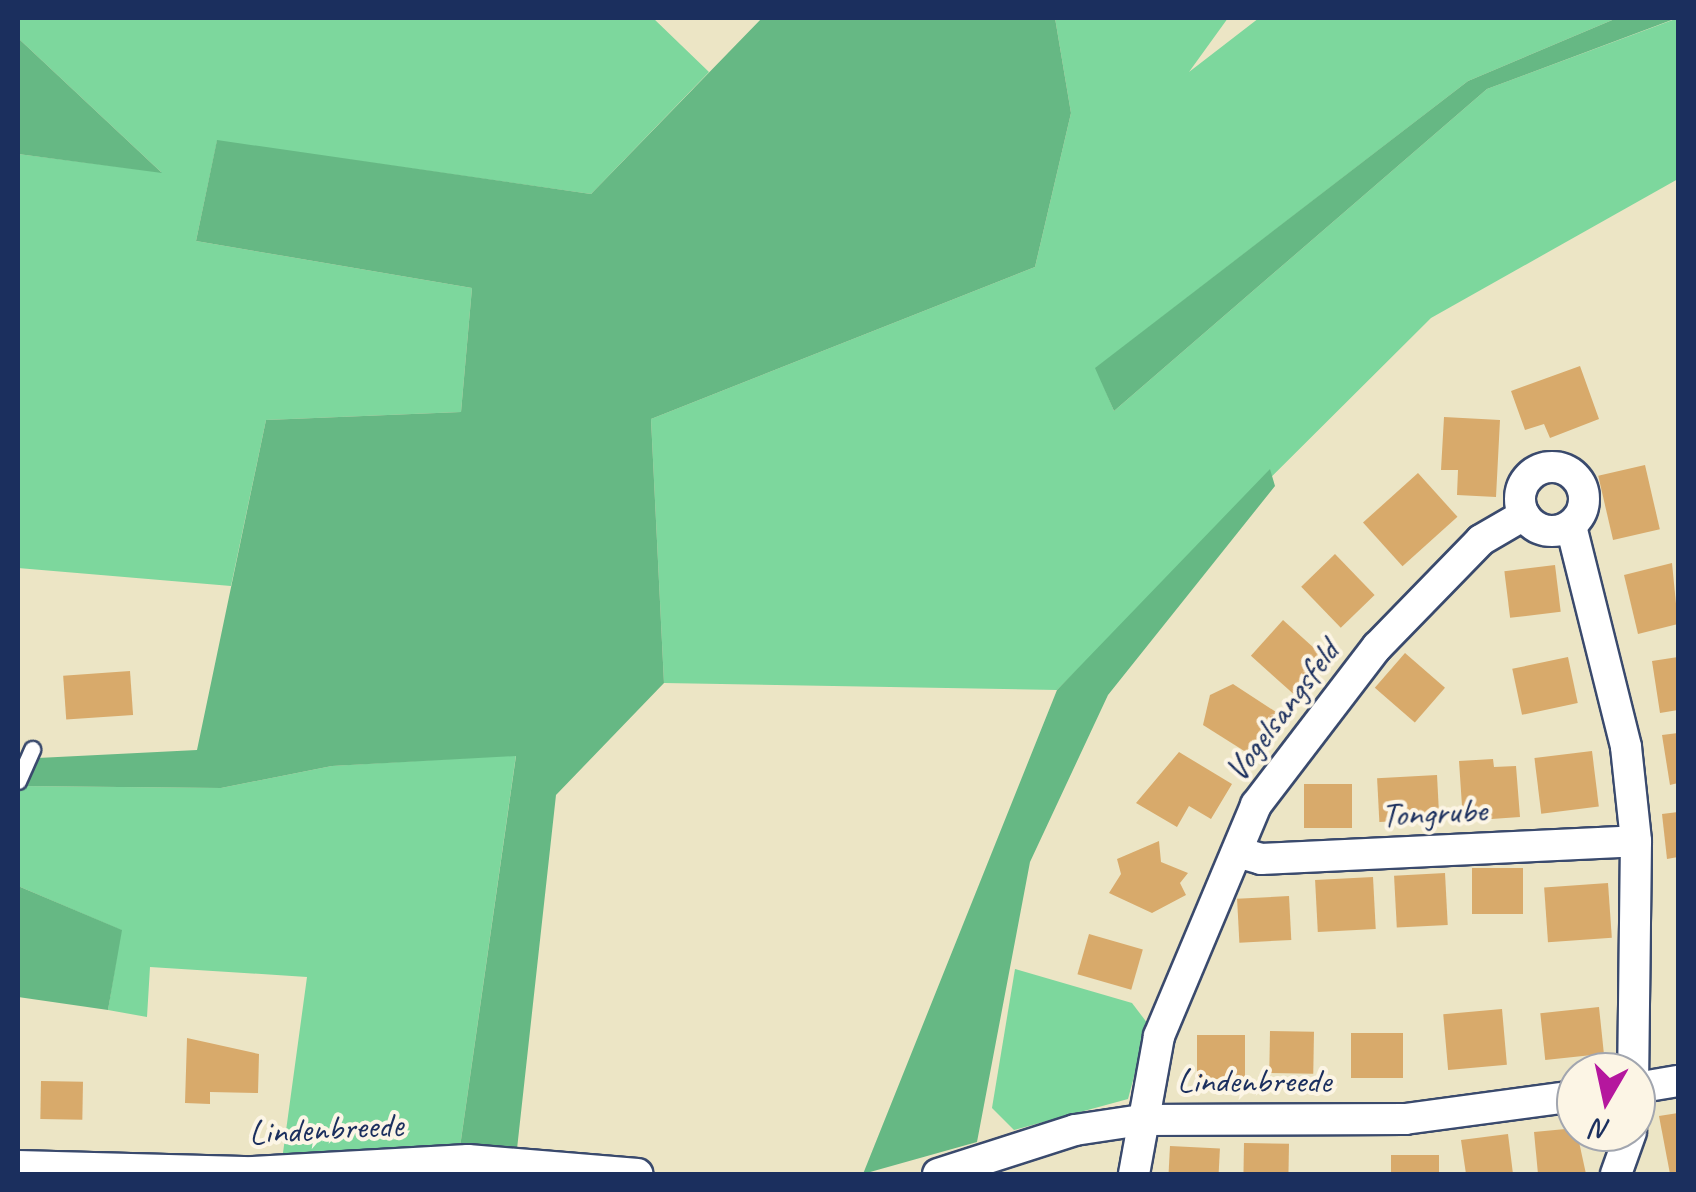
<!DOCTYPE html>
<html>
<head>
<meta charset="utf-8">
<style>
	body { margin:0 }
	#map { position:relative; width:1696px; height:1192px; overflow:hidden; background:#ece5c5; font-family:Caveat,sans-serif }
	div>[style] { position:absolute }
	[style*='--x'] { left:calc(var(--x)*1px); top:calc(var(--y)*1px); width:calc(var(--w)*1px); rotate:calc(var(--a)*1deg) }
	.green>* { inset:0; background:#7dd79d }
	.forest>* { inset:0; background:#66b884 }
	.building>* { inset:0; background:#d8aa6b; transform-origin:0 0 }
	.roads { filter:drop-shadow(2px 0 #3a4a6d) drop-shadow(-2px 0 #3a4a6d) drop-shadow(0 2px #3a4a6d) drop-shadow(0 -2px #3a4a6d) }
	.lane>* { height:15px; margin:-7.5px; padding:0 7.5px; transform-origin:7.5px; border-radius:7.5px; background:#fff }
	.street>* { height:30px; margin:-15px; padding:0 15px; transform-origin:15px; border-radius:15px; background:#fff }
	.street>.ring { margin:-15px; padding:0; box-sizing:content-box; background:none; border:30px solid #fff; border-radius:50% }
	span { translate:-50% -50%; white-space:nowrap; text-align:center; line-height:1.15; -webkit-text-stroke:8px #fcf5e5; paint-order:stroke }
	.street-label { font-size:35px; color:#1b2f5e }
	.frame { position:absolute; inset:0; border:20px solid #1b2f5e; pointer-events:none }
	.north { position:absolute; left:1556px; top:1052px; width:100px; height:100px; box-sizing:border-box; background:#fcf5e5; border:2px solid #a2a6af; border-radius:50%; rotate:189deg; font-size:28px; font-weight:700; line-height:40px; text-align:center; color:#1b2f5e }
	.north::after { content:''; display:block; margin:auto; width:35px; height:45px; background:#b5179e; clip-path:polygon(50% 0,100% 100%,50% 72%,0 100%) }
</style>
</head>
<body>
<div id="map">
	<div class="green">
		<div style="clip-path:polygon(18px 18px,653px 18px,709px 72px,591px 194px,217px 141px,196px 241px,472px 288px,461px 412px,266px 420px,231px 586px,18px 568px,18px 154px,161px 172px,18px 38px)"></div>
		<div style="clip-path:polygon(1055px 18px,1228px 18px,1189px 72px,1259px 18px,1617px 18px,1468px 81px,1096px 368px,1114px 411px,1487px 89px,1678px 18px,1678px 179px,1431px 318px,1057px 690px,664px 683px,651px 419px,1035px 267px,1071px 113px)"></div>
		<div style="clip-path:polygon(516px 755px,460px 1147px,282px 1160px,307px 977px,150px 967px,147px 1017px,108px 1010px,121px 930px,18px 886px,18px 786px,221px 788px,332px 766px)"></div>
		<div style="clip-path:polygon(1015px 969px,1132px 1003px,1148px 1024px,1128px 1099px,1014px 1130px,992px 1108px)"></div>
	</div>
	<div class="forest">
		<div style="clip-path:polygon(762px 18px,1055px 18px,1071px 113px,1035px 267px,651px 419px,664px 683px,556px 795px,517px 1149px,460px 1147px,516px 756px,332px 766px,221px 788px,18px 786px,18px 759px,197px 750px,266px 420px,461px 412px,472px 288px,196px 241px,217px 140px,591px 194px)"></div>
		<div style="clip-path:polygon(1617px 18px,1677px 18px,1487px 89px,1114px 411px,1095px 368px,1468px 81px)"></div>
		<div style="clip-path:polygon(18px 38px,162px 173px,18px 154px)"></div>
		<div style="clip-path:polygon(1270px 469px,1275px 486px,1108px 695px,1030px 862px,977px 1142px,863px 1174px,1057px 690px)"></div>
		<div style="clip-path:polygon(18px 886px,122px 930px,108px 1010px,18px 997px)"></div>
	</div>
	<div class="building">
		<div style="clip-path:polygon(1580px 366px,1599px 419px,1550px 438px,1544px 424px,1525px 430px,1511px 391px)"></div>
		<div style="clip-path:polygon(1444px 417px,1500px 420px,1496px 497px,1457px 495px,1458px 470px,1441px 470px)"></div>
		<div style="left:1645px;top:465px;width:66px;height:48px;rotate:77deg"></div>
		<div style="left:1418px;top:473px;width:59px;height:74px;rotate:48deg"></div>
		<div style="left:1335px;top:554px;width:57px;height:47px;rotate:46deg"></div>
		<div style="clip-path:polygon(1672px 563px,1678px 624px,1638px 634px,1624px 575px)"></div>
		<div style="left:1555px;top:565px;width:47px;height:51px;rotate:83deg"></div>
		<div style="left:1283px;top:620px;width:57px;height:48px;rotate:42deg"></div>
		<div style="left:1405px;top:653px;width:53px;height:46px;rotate:41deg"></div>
		<div style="left:1568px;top:657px;width:47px;height:57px;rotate:78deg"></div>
		<div style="clip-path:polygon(1678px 657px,1678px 710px,1660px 713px,1652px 661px)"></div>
		<div style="left:130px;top:671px;width:44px;height:67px;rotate:86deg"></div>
		<div style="clip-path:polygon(1233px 684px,1276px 712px,1249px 754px,1203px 725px,1210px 695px)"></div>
		<div style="clip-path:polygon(1678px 733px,1678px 783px,1670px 785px,1662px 735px)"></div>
		<div style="left:1592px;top:751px;width:56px;height:58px;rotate:83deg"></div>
		<div style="clip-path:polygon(1179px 752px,1232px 784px,1211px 819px,1189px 806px,1177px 827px,1136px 803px)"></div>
		<div style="clip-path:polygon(1493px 759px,1494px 767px,1516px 766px,1520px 817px,1463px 821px,1459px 761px)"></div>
		<div style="left:1437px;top:775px;width:44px;height:60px;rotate:87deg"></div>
		<div style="left:1352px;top:784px;width:44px;height:48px;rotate:90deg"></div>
		<div style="clip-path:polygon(1678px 812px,1678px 857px,1667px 859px,1662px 814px)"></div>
		<div style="clip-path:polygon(1159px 841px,1161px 862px,1188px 873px,1180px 883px,1186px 895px,1152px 913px,1109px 893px,1121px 874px,1117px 859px)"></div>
		<div style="left:1472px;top:868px;width:51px;height:46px"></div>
		<div style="left:1445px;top:873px;width:52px;height:51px;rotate:87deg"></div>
		<div style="left:1373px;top:877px;width:52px;height:58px;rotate:87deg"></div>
		<div style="left:1608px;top:883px;width:55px;height:64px;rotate:86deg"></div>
		<div style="left:1289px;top:896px;width:44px;height:52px;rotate:87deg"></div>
		<div style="left:1089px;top:934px;width:56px;height:42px;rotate:16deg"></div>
		<div style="left:1599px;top:1007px;width:47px;height:59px;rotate:84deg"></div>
		<div style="left:1502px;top:1009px;width:56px;height:59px;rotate:85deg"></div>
		<div style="left:1270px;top:1031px;width:44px;height:42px;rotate:1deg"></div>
		<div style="left:1351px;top:1033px;width:52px;height:45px"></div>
		<div style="left:1197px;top:1035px;width:48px;height:44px"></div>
		<div style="clip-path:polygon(187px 1038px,259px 1054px,258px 1093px,210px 1092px,210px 1104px,185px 1103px)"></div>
		<div style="left:41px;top:1081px;width:42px;height:38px;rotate:1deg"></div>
		<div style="clip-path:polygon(1678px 1113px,1678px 1174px,1670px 1174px,1659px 1116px)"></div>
		<div style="clip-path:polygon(1576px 1128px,1586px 1174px,1538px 1174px,1534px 1132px)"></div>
		<div style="clip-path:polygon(1508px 1134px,1513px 1174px,1466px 1174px,1461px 1140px)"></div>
		<div style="left:1244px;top:1143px;width:45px;height:31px;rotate:1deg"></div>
		<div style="left:1170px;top:1146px;width:50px;height:28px;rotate:3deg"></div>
		<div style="left:1391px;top:1155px;width:48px;height:19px"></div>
	</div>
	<div class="roads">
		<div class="lane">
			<div style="--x:18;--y:781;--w:35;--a:-66"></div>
		</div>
		<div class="street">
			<div class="ring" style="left:1520px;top:467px;width:34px;height:34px"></div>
			<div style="--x:1571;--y:526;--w:228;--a:76"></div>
			<div style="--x:1626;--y:747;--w:95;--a:83.9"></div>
			<div style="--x:1636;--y:841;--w:231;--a:90.7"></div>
			<div style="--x:1237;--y:852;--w:25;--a:16"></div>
			<div style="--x:1261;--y:859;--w:375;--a:-2.7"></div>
			<div style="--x:1636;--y:1088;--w:43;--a:-9.5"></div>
			<div style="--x:18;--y:1166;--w:235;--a:1.5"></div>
			<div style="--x:253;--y:1172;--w:215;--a:-3.2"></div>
			<div style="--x:468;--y:1160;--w:170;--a:4.7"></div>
			<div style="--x:938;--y:1174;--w:144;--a:-17.8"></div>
			<div style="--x:1075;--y:1130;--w:67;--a:-8.6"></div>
			<div style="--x:1141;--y:1120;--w:264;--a:-0.2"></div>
			<div style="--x:1405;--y:1119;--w:173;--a:-7.7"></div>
			<div style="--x:1134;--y:1174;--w:140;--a:-79.7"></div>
			<div style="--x:1159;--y:1036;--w:251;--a:-67.2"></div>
			<div style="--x:1256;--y:805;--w:199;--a:-52.6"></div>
			<div style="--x:1377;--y:647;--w:149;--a:-45.8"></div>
			<div style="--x:1481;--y:540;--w:50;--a:-30.2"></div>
			<div style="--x:1616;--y:1174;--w:45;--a:-70.3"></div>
		</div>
	</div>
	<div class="street-label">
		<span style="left:1282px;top:711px;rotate:-53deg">Vogelsangsfeld</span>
		<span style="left:1434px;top:813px;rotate:-3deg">Tongrube</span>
		<span style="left:1254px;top:1081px">Lindenbreede</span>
		<span style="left:326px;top:1129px;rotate:-3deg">Lindenbreede</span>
	</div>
	<div class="frame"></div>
	<div class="north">N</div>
</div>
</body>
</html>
